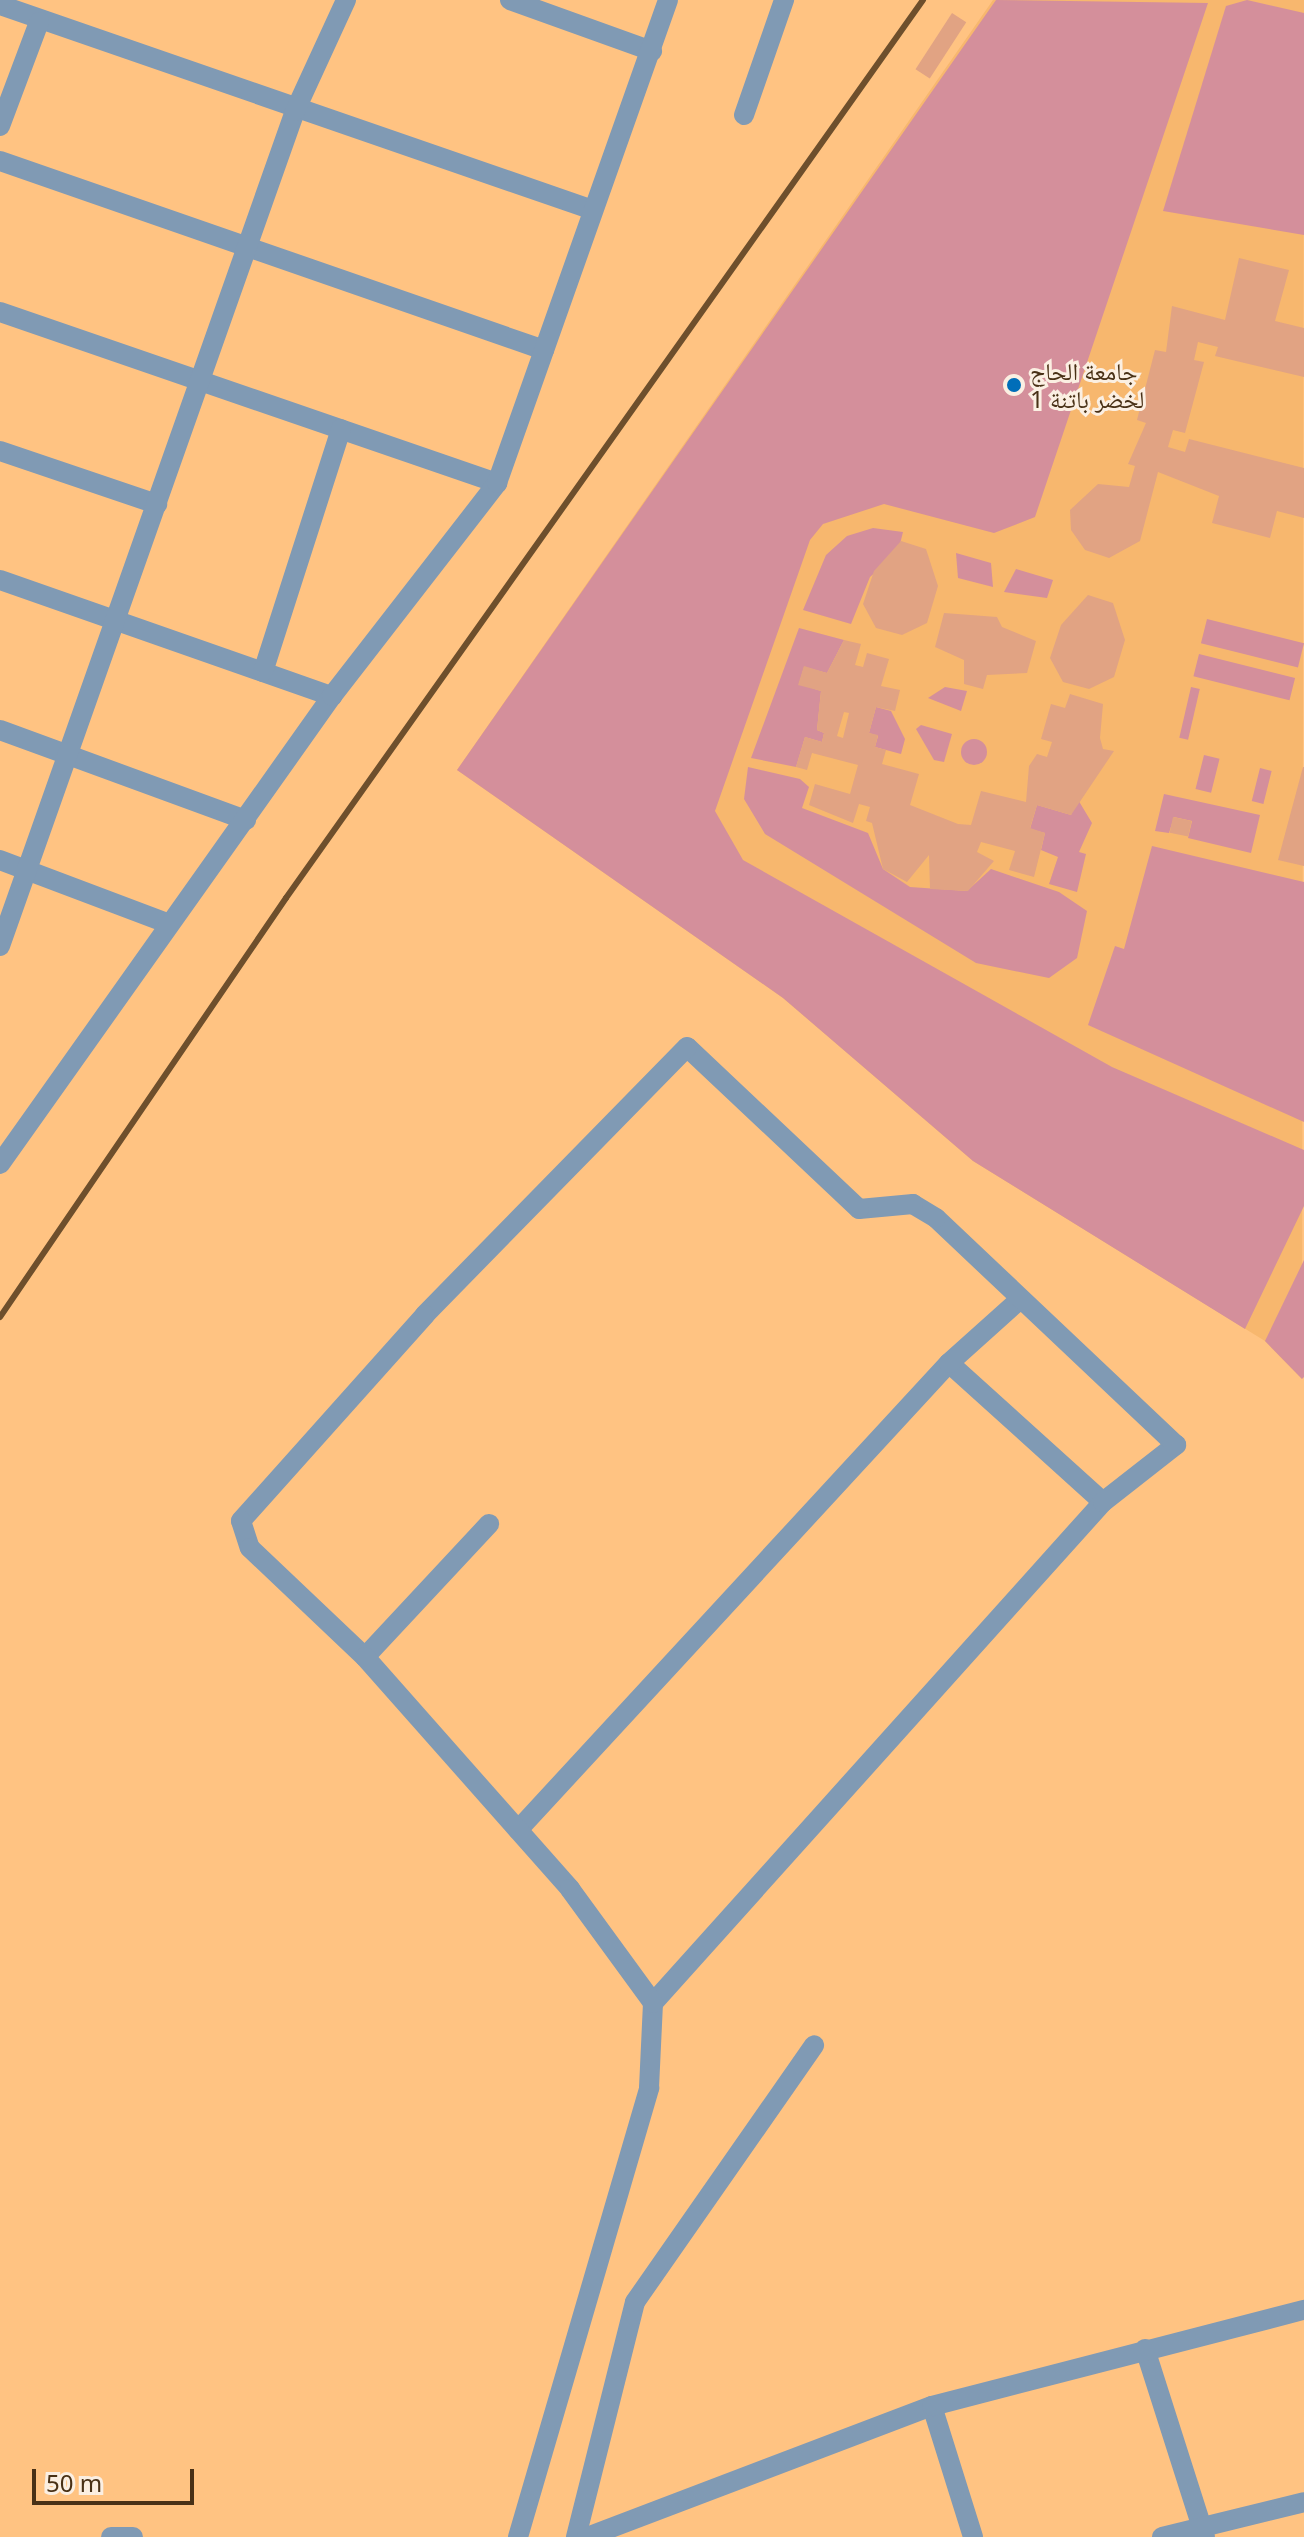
<!DOCTYPE html>
<html>
<head>
<meta charset="utf-8">
<style>
	body { margin:0 }
	#map { position:relative; width:1304px; height:2537px; overflow:hidden; background:#ffc382; font-family:"Noto Sans","Noto Naskh Arabic",sans-serif }
	div>[style] { position:absolute }
	[style*='--x'] { left:calc(var(--x)*1px); top:calc(var(--y)*1px); width:calc(var(--w)*1px); rotate:calc(var(--a)*1deg) }
	.built>* { inset:0; background:#f7b76e }
	.green>* { inset:0; background:#d48f9b; transform-origin:0 0 }
	.round { border-radius:50% }
	.building>* { inset:0; background:#e1a383; transform-origin:0 0 }
	.minor>* { height:20px; margin:-10px; padding:0 10px; transform-origin:10px; border-radius:10px; background:#809ab4 }
	.rail>* { height:6px; margin:-3px; padding:0 3px; transform-origin:3px; border-radius:3px; background:#6e4f2c }
	.dots>* { width:22px; height:22px; translate:-50% -50%; box-sizing:border-box; border:4px solid #fbefe2; border-radius:50% }
	span { translate:-50% -50%; white-space:nowrap; text-align:center; line-height:1.15; -webkit-text-stroke:6px #fbefe2; paint-order:stroke }
	.poi-label { font-size:24px; color:#493116 }
	.left { translate:0 -50%; text-align:left }
	.scale { position:absolute; left:32px; top:2469px; width:162px; height:36px; box-sizing:border-box; border:4px solid #493116; border-top:0; padding-left:10px; font-size:24px; line-height:28px; white-space:nowrap; color:#493116; -webkit-text-stroke:6px #fbefe2; paint-order:stroke }
</style>
</head>
<body>
<div id="map">
	<div class="built">
		<div style="clip-path:polygon(993px 0,1304px 0,1302px 1379px,1265px 1341px,973px 1161px,783px 998px,457px 770px)"></div>
	</div>
	<div class="green">
		<div style="clip-path:polygon(996px 0,1208px 3px,1035px 517px,994px 533px,884px 504px,823px 524px,810px 540px,715px 811px,743px 860px,1112px 1067px,1304px 1150px,1304px 1206px,1245px 1329px,973px 1161px,783px 998px,457px 770px)"></div>
		<div style="clip-path:polygon(1247px 0,1304px 13px,1304px 235px,1163px 211px,1226px 6px)"></div>
		<div style="clip-path:polygon(873px 528px,903px 532px,898px 552px,870px 577px,851px 624px,803px 610px,826px 555px,847px 536px)"></div>
		<div style="clip-path:polygon(956px 553px,991px 563px,993px 587px,958px 578px)"></div>
		<div style="clip-path:polygon(1016px 569px,1053px 580px,1047px 598px,1004px 592px)"></div>
		<div style="left:1207px;top:619px;width:100px;height:25px;rotate:14deg"></div>
		<div style="clip-path:polygon(799px 628px,844px 640px,827px 673px,804px 667px,799px 684px,821px 691px,817px 730px,824px 733px,822px 742px,805px 737px,796px 767px,751px 758px)"></div>
		<div style="left:1199px;top:654px;width:99px;height:23px;rotate:14deg"></div>
		<div style="clip-path:polygon(945px 687px,967px 691px,961px 711px,928px 698px)"></div>
		<div style="left:1191px;top:687px;width:9px;height:52px;rotate:13deg"></div>
		<div style="clip-path:polygon(876px 707px,891px 711px,905px 739px,901px 754px,875px 747px,878px 736px,869px 733px)"></div>
		<div style="clip-path:polygon(921px 725px,952px 734px,944px 762px,934px 760px,916px 729px)"></div>
		<div class="round" style="left:961px;top:739px;width:26px;height:26px"></div>
		<div style="left:1204px;top:755px;width:16px;height:35px;rotate:14deg"></div>
		<div style="clip-path:polygon(748px 767px,800px 779px,809px 787px,802px 808px,868px 833px,883px 869px,910px 887px,967px 891px,991px 869px,1059px 892px,1087px 911px,1077px 958px,1049px 978px,976px 963px,765px 834px,744px 799px)"></div>
		<div style="left:1260px;top:768px;width:12px;height:34px;rotate:14deg"></div>
		<div style="clip-path:polygon(1164px 794px,1260px 815px,1251px 853px,1188px 838px,1192px 821px,1174px 817px,1169px 833px,1155px 831px)"></div>
		<div style="clip-path:polygon(1077px 798px,1092px 823px,1079px 852px,1086px 854px,1077px 892px,1049px 884px,1058px 857px,1041px 850px,1045px 833px,1030px 829px,1037px 805px,1071px 815px)"></div>
		<div style="clip-path:polygon(1152px 846px,1304px 882px,1304px 1122px,1088px 1025px,1115px 946px,1124px 949px)"></div>
		<div style="clip-path:polygon(1304px 1260px,1304px 1377px,1302px 1379px,1265px 1341px)"></div>
	</div>
	<div class="building">
		<div style="left:952px;top:13px;width:17px;height:67px;rotate:33deg"></div>
		<div style="clip-path:polygon(1239px 258px,1289px 270px,1275px 321px,1304px 328px,1304px 377px,1215px 356px,1218px 347px,1198px 342px,1194px 360px,1204px 362px,1185px 433px,1173px 430px,1168px 447px,1185px 452px,1189px 439px,1304px 468px,1304px 518px,1277px 511px,1270px 538px,1212px 523px,1219px 496px,1158px 472px,1140px 541px,1109px 558px,1085px 550px,1071px 530px,1070px 510px,1098px 484px,1129px 487px,1135px 466px,1128px 464px,1146px 423px,1137px 420px,1155px 350px,1166px 352px,1172px 306px,1225px 320px)"></div>
		<div style="clip-path:polygon(901px 541px,926px 549px,938px 586px,927px 623px,902px 635px,876px 628px,863px 604px,874px 571px)"></div>
		<div style="clip-path:polygon(1088px 595px,1113px 603px,1125px 640px,1114px 677px,1089px 689px,1063px 682px,1050px 658px,1061px 625px)"></div>
		<div style="clip-path:polygon(944px 613px,997px 617px,1002px 627px,1036px 641px,1027px 673px,987px 675px,983px 689px,964px 684px,964px 660px,935px 647px)"></div>
		<div style="clip-path:polygon(evenodd,844px 640px,861px 644px,855px 665px,863px 667px,867px 653px,889px 659px,881px 686px,900px 690px,895px 711px,876px 707px,869px 733px,878px 735px,875px 747px,886px 750px,882px 764px,919px 774px,910px 805px,958px 824px,971px 825px,981px 791px,1026px 802px,1029px 766px,1037px 754px,1047px 757px,1052px 742px,1041px 739px,1051px 704px,1065px 708px,1070px 694px,1103px 704px,1100px 738px,1103px 749px,1114px 751px,1071px 815px,1037px 805px,1030px 828px,1045px 833px,1034px 877px,1009px 870px,1015px 851px,981px 842px,977px 852px,994px 861px,968px 891px,930px 889px,929px 855px,907px 882px,883px 869px,872px 823px,866px 821px,870px 807px,859px 804px,853px 823px,809px 805px,815px 784px,850px 794px,858px 765px,812px 753px,807px 770px,796px 767px,805px 737px,822px 742px,824px 733px,817px 730px,821px 691px,798px 685px,804px 666px,827px 673px,844px 640px,844px 712px,849px 713px,843px 738px,837px 736px,844px 712px)"></div>
		<div style="clip-path:polygon(1303px 767px,1304px 767px,1304px 866px,1278px 860px)"></div>
		<div style="left:1173px;top:817px;width:19px;height:16px;rotate:12deg"></div>
	</div>
	<div class="minor">
		<div style="--x:510;--y:0;--w:151;--a:19.8"></div>
		<div style="--x:0;--y:5;--w:627;--a:19.07"></div>
		<div style="--x:744;--y:115;--w:122;--a:-70.8"></div>
		<div style="--x:0;--y:126;--w:111;--a:-69.4"></div>
		<div style="--x:0;--y:161;--w:576;--a:19.16"></div>
		<div style="--x:0;--y:312;--w:526;--a:18.99"></div>
		<div style="--x:0;--y:451;--w:166;--a:18.7"></div>
		<div style="--x:0;--y:580;--w:352;--a:19.3"></div>
		<div style="--x:263;--y:672;--w:255;--a:-72.2"></div>
		<div style="--x:0;--y:730;--w:262;--a:20.1"></div>
		<div style="--x:0;--y:860;--w:178;--a:20.7"></div>
		<div style="--x:0;--y:946;--w:886;--a:-70.54"></div>
		<div style="--x:295;--y:111;--w:122;--a:-65.3"></div>
		<div style="--x:0;--y:1164;--w:574;--a:-54.65"></div>
		<div style="--x:332;--y:696;--w:269;--a:-52.2"></div>
		<div style="--x:497;--y:483;--w:512;--a:-70.5"></div>
		<div style="--x:949;--y:1363;--w:207;--a:42.1"></div>
		<div style="--x:365;--y:1657;--w:182;--a:-47"></div>
		<div style="--x:518;--y:1830;--w:635;--a:-47.3"></div>
		<div style="--x:949;--y:1363;--w:93;--a:-41.9"></div>
		<div style="--x:1145;--y:2349;--w:197;--a:72.3"></div>
		<div style="--x:932;--y:2406;--w:137;--a:72.6"></div>
		<div style="--x:111;--y:2537;--w:22;--a:0"></div>
		<div style="--x:518;--y:2537;--w:468;--a:-73.7"></div>
		<div style="--x:649;--y:2088;--w:85;--a:-87.3"></div>
		<div style="--x:653;--y:2003;--w:673;--a:-48.07"></div>
		<div style="--x:1103;--y:1502;--w:93;--a:-38"></div>
		<div style="--x:1176;--y:1445;--w:330;--a:-136.6"></div>
		<div style="--x:936;--y:1218;--w:27;--a:-149"></div>
		<div style="--x:913;--y:1204;--w:54;--a:174.7"></div>
		<div style="--x:859;--y:1209;--w:236;--a:-136.7"></div>
		<div style="--x:687;--y:1047;--w:375;--a:134.4"></div>
		<div style="--x:425;--y:1315;--w:276;--a:131.8"></div>
		<div style="--x:241;--y:1521;--w:28;--a:72"></div>
		<div style="--x:250;--y:1548;--w:158;--a:43.5"></div>
		<div style="--x:365;--y:1657;--w:310;--a:48.5"></div>
		<div style="--x:570;--y:1889;--w:141;--a:53.9"></div>
		<div style="--x:576;--y:2537;--w:242;--a:-75.9"></div>
		<div style="--x:635;--y:2302;--w:313;--a:-55.1"></div>
		<div style="--x:587;--y:2537;--w:369;--a:-20.8"></div>
		<div style="--x:932;--y:2406;--w:384;--a:-14.5"></div>
		<div style="--x:1162;--y:2537;--w:146;--a:-13.8"></div>
	</div>
	<div class="rail">
		<div style="--x:0;--y:1317;--w:507;--a:-55.68"></div>
		<div style="--x:286;--y:898;--w:1101;--a:-54.65"></div>
	</div>
	<div class="dots">
		<div style="left:1014px;top:385px;background:#006eb9"></div>
	</div>
	<div class="poi-label">
		<span class="left" style="left:1030px;top:385px">جامعة الحاج<br>لخضر باتنة 1</span>
	</div>
	<div class="scale">50 m</div>
</div>
</body>
</html>
